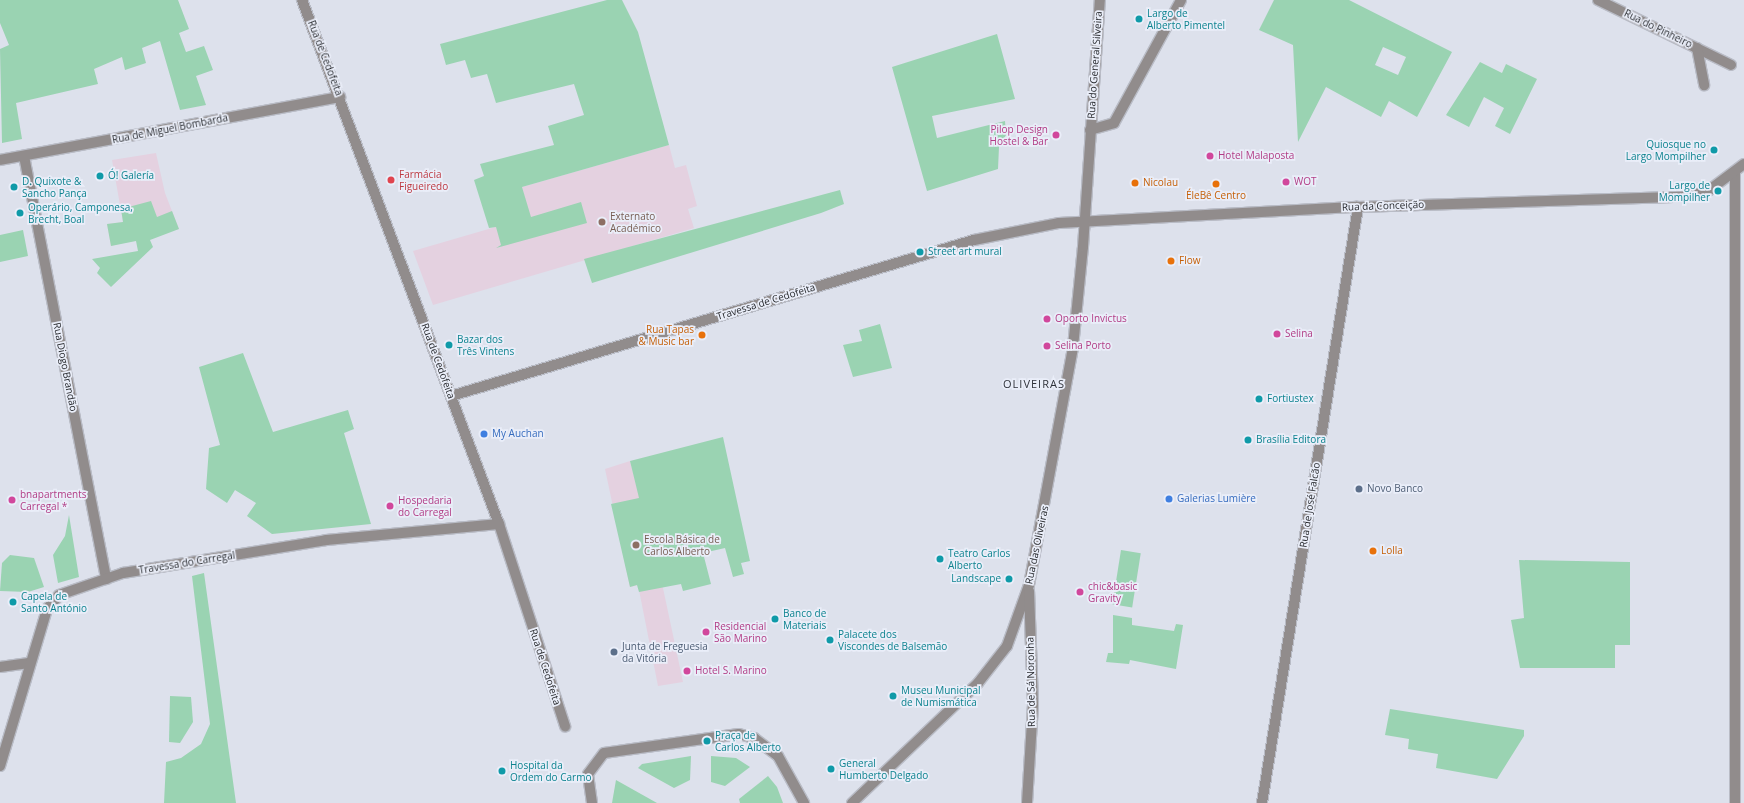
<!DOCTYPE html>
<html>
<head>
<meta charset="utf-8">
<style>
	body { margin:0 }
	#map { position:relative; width:1744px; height:803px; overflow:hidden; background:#dde1ec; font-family:"Open Sans",sans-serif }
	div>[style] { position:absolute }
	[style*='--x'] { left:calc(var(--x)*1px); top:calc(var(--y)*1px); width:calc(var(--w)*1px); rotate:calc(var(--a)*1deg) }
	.education>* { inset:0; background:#e4d1e0 }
	.green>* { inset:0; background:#9ad3b2; transform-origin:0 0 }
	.roads { filter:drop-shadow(1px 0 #b9bcc6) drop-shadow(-1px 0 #b9bcc6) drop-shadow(0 1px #b9bcc6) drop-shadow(0 -1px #b9bcc6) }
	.minor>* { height:10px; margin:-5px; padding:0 5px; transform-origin:5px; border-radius:5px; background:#918c8c }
	.dots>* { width:11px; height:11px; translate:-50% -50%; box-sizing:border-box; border:2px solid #eaeef9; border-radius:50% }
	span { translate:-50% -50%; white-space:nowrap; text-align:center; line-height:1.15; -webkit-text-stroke:3.5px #eaeef9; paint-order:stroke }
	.culture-label { font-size:10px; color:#0d838f }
	.left { translate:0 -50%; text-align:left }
	.right { translate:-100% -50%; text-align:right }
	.street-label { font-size:10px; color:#27292d }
	.hotel-label { font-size:10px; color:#b23c85 }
	.health-label { font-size:10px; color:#be3a42 }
	.food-label { font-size:10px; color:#c56008 }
	.education-label { font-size:10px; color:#785e54 }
	.shop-label { font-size:10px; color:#366cbe }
	.service-label { font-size:10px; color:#4e5e75 }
	.neighbourhood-label { font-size:11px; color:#2f323a; letter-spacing:1px }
</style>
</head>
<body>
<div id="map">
	<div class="education">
		<div style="clip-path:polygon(669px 145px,675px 168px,686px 165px,697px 206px,688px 209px,694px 228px,433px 305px,413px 251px,530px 217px,522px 187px)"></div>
		<div style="clip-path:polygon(156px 153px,165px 193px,179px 229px,111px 246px,107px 224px,123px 222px,112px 160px)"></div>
		<div style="clip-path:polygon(630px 461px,663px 588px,683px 682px,658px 686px,638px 585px,630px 587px,605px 469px)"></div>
	</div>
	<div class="green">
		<div style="clip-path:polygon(0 0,178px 0,189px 29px,179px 33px,186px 52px,204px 46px,213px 70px,196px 76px,206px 105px,180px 110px,160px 41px,142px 48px,146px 63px,125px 70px,122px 57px,94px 69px,98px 84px,16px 103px,22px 139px,2px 143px,0 49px,9px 45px,0 23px)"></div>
		<div style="clip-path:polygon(607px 0,622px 0,638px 32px,669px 145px,522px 187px,531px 217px,581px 202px,587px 223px,496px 248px,501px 245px,496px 227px,489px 228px,474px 180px,484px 176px,480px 164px,554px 145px,548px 126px,584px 115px,574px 84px,496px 103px,487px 74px,471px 78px,465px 60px,446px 65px,440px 44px)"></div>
		<div style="clip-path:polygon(evenodd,1274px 0,1349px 0,1452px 52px,1417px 117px,1389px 101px,1381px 117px,1326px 87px,1298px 142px,1293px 45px,1259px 30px,1274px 0,1383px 47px,1406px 57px,1398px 75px,1375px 65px,1383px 47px)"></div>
		<div style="clip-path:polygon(997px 34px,1015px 99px,932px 116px,937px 138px,1005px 121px,1006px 135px,999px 147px,998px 169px,927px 191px,892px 67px)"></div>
		<div style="clip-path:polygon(1480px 62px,1502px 73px,1506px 64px,1537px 79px,1510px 134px,1495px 126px,1504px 108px,1484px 97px,1469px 127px,1446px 115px)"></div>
		<div style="clip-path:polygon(840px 190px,844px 204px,821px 213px,592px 283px,584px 259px)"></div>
		<div style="clip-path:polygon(151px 201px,157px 217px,172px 211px,179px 229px,150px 240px,153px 247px,111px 287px,97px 273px,100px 268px,92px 259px,138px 251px,136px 241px,111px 246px,107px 224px,123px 222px,121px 209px)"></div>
		<div style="clip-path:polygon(23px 230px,28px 256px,0 262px,0 235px)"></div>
		<div style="clip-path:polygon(880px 324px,892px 368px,853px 377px,843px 345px,862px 341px,859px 330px)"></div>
		<div style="clip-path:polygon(243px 353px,273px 432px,348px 410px,354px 429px,344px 433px,371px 524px,272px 534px,247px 516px,256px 503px,235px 490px,227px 503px,206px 489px,209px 448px,220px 445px,199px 367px)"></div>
		<div style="clip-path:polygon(723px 437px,750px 561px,741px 563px,744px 574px,733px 577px,725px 548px,703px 553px,711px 584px,683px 591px,681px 584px,639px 592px,637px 585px,630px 587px,611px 504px,639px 498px,630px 461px)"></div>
		<div style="clip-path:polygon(69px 515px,79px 577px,58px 583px,53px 555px,65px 536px)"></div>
		<div style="left:1121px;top:550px;width:20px;height:55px;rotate:9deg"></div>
		<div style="clip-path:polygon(10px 555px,34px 558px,44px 587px,28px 592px,0 591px,2px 563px)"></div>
		<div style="clip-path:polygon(1519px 560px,1630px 562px,1630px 645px,1615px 645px,1615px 668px,1520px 668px,1511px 620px,1524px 618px)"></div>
		<div style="clip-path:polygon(204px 573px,236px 803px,164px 803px,166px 762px,181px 758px,201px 744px,210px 724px,192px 576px)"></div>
		<div style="clip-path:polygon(1113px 615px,1132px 618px,1132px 625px,1174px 631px,1176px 624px,1183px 625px,1176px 669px,1130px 660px,1129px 664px,1106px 662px,1108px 653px,1113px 653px)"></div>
		<div style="clip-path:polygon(170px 696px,191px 697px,193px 722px,180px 743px,169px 742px)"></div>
		<div style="clip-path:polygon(1390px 709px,1524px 730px,1524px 736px,1497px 779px,1436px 768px,1438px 754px,1408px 749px,1409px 739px,1385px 735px)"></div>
		<div style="clip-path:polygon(691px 756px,690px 780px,674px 788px,638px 768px,642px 764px)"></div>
		<div style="clip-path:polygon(711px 756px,736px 758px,750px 767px,725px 786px,711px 782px)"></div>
		<div style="clip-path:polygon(768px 776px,777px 787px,783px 803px,740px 803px,739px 799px)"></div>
		<div style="clip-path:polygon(616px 780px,657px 803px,612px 803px)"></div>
	</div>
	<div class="roads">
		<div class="minor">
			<div style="--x:302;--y:0;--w:560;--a:69.4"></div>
			<div style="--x:499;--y:524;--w:213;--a:71.9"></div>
			<div style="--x:1598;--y:0;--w:148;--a:26"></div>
			<div style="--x:1697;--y:48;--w:38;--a:79"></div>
			<div style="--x:1090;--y:130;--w:25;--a:-16"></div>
			<div style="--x:1114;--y:123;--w:140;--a:-61.4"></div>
			<div style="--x:24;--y:156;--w:431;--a:79"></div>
			<div style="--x:0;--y:160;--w:346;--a:-10.5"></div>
			<div style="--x:1735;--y:173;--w:630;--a:90"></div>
			<div style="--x:451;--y:396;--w:546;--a:-16.61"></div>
			<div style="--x:974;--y:240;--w:87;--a:-11.3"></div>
			<div style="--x:1059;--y:223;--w:299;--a:-3.1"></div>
			<div style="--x:1358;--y:207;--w:323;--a:-1.8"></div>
			<div style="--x:1681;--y:197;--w:28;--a:-13"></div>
			<div style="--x:1708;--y:191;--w:45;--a:-36.9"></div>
			<div style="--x:0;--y:667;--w:29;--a:-8"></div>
			<div style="--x:0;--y:766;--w:164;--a:-73.3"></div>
			<div style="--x:47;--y:609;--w:18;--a:-49"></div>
			<div style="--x:59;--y:595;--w:68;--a:-19"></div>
			<div style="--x:123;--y:573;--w:206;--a:-9.2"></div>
			<div style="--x:326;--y:540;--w:174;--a:-5.3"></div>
			<div style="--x:592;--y:803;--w:29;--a:-98"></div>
			<div style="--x:588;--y:774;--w:26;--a:-53"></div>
			<div style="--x:604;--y:753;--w:136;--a:-8"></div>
			<div style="--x:739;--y:734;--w:16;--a:15"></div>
			<div style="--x:754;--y:738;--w:30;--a:37"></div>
			<div style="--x:778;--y:756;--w:54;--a:61"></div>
			<div style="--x:852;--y:803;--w:174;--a:-43.6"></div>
			<div style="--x:978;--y:683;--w:47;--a:-51.9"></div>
			<div style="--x:1007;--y:646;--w:65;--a:-70.2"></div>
			<div style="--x:1029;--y:585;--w:242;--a:-79.5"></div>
			<div style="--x:1073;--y:347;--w:100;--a:-84.3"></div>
			<div style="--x:1083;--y:247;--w:248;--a:-86.1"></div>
			<div style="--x:1027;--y:803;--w:99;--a:-86.5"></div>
			<div style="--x:1033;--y:704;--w:113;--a:-92"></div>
			<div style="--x:1262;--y:803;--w:604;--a:-80.85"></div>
		</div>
	</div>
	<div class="dots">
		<div style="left:1139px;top:19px;background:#0f9aa8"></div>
		<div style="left:1056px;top:135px;background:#d1479c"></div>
		<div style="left:1714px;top:150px;background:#0f9aa8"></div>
		<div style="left:1210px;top:156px;background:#d1479c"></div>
		<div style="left:100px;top:176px;background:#0f9aa8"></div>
		<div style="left:391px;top:180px;background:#e0444e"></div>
		<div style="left:1286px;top:182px;background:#d1479c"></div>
		<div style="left:1135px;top:183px;background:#e8710a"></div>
		<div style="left:1216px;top:184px;background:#e8710a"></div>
		<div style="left:14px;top:187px;background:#0f9aa8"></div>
		<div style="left:1718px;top:191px;background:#0f9aa8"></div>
		<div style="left:20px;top:213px;background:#0f9aa8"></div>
		<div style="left:602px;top:222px;background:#8d6e63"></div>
		<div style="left:920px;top:252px;background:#0f9aa8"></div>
		<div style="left:1171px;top:261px;background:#e8710a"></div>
		<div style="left:1047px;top:319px;background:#d1479c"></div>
		<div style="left:1277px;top:334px;background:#d1479c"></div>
		<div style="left:702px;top:335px;background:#e8710a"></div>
		<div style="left:449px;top:345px;background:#0f9aa8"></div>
		<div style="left:1047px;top:346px;background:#d1479c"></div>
		<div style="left:1259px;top:399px;background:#0f9aa8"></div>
		<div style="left:484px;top:434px;background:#3f7fe0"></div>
		<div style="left:1248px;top:440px;background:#0f9aa8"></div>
		<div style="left:1359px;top:489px;background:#5c6f8a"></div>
		<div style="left:1169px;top:499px;background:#3f7fe0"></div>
		<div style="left:12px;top:500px;background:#d1479c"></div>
		<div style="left:390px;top:506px;background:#d1479c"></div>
		<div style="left:636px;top:545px;background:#8d6e63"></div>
		<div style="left:1373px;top:551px;background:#e8710a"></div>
		<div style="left:940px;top:559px;background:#0f9aa8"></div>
		<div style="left:1009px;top:579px;background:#0f9aa8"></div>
		<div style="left:1080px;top:592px;background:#d1479c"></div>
		<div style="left:13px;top:602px;background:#0f9aa8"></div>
		<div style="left:775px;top:619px;background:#0f9aa8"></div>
		<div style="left:706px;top:632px;background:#d1479c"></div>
		<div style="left:830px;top:640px;background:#0f9aa8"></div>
		<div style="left:614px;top:652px;background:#5c6f8a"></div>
		<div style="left:687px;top:671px;background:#d1479c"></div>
		<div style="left:893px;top:696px;background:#0f9aa8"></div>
		<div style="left:707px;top:741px;background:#0f9aa8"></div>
		<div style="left:831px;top:769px;background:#0f9aa8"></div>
		<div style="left:502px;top:771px;background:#0f9aa8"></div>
	</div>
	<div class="culture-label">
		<span class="left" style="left:1147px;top:19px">Largo de<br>Alberto Pimentel</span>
		<span class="right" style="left:1706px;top:150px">Quiosque no<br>Largo Mompilher</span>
		<span class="left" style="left:108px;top:176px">Ó! Galería</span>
		<span class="left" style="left:22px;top:187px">D. Quixote &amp;<br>Sancho Pança</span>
		<span class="right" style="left:1710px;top:191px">Largo de<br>Mompilher</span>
		<span class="left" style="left:28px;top:213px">Operário, Camponesa,<br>Brecht, Boal</span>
		<span class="left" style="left:928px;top:252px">Street art mural</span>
		<span class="left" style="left:457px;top:345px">Bazar dos<br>Três Vintens</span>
		<span class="left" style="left:1267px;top:399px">Fortiustex</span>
		<span class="left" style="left:1256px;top:440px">Brasília Editora</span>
		<span class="left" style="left:948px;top:559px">Teatro Carlos<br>Alberto</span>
		<span class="right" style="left:1001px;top:579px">Landscape</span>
		<span class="left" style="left:21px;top:602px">Capela de<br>Santo António</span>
		<span class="left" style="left:783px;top:619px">Banco de<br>Materiais</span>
		<span class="left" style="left:838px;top:640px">Palacete dos<br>Viscondes de Balsemão</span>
		<span class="left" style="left:901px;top:696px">Museu Municipal<br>de Numismática</span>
		<span class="left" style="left:715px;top:741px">Praça de<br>Carlos Alberto</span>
		<span class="left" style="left:839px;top:769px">General<br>Humberto Delgado</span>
		<span class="left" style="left:510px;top:771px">Hospital da<br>Ordem do Carmo</span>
	</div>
	<div class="street-label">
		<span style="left:1658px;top:29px;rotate:26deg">Rua do Pinheiro</span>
		<span style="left:325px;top:58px;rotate:69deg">Rua de Cedofeita</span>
		<span style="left:1095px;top:65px;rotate:-86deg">Rua do General Silveira</span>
		<span style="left:170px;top:129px;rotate:-11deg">Rua de Miguel Bombarda</span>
		<span style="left:1383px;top:206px;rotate:-2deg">Rua da Conceição</span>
		<span style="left:766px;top:302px;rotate:-17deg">Travessa de Cedofeita</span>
		<span style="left:438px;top:361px;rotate:70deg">Rua de Cedofeita</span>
		<span style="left:65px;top:367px;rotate:79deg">Rua Diogo Brandão</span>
		<span style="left:1310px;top:505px;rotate:-81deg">Rua de José Falcão</span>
		<span style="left:1037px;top:545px;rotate:-78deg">Rua das Oliveiras</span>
		<span style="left:187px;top:563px;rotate:-9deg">Travessa do Carregal</span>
		<span style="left:545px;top:667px;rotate:72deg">Rua de Cedofeita</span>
		<span style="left:1031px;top:682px;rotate:-91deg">Rua de Sá Noronha</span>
	</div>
	<div class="hotel-label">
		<span class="right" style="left:1048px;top:135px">Pilop Design<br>Hostel &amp; Bar</span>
		<span class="left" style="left:1218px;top:156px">Hotel Malaposta</span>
		<span class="left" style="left:1294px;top:182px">WOT</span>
		<span class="left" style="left:1055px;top:319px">Oporto Invictus</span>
		<span class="left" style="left:1285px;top:334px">Selina</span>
		<span class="left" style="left:1055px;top:346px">Selina Porto</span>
		<span class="left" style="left:20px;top:500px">bnapartments<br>Carregal *</span>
		<span class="left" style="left:398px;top:506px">Hospedaria<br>do Carregal</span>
		<span class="left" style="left:1088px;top:592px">chic&amp;basic<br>Gravity</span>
		<span class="left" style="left:714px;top:632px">Residencial<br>São Marino</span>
		<span class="left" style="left:695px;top:671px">Hotel S. Marino</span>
	</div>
	<div class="health-label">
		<span class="left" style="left:399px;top:180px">Farmácia<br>Figueiredo</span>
	</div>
	<div class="food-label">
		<span class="left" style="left:1143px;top:183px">Nicolau</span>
		<span style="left:1216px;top:196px">ÉleBê Centro</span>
		<span class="left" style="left:1179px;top:261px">Flow</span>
		<span class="right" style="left:694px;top:335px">Rua Tapas<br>&amp; Music bar</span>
		<span class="left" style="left:1381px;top:551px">Lolla</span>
	</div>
	<div class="education-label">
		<span class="left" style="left:610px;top:222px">Externato<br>Académico</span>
		<span class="left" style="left:644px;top:545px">Escola Básica de<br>Carlos Alberto</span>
	</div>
	<div class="shop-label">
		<span class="left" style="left:492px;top:434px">My Auchan</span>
		<span class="left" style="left:1177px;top:499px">Galerias Lumière</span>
	</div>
	<div class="service-label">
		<span class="left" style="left:1367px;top:489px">Novo Banco</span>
		<span class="left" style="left:622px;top:652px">Junta de Freguesia<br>da Vitória</span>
	</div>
	<div class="neighbourhood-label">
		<span style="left:1034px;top:384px">OLIVEIRAS</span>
	</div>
</div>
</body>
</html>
